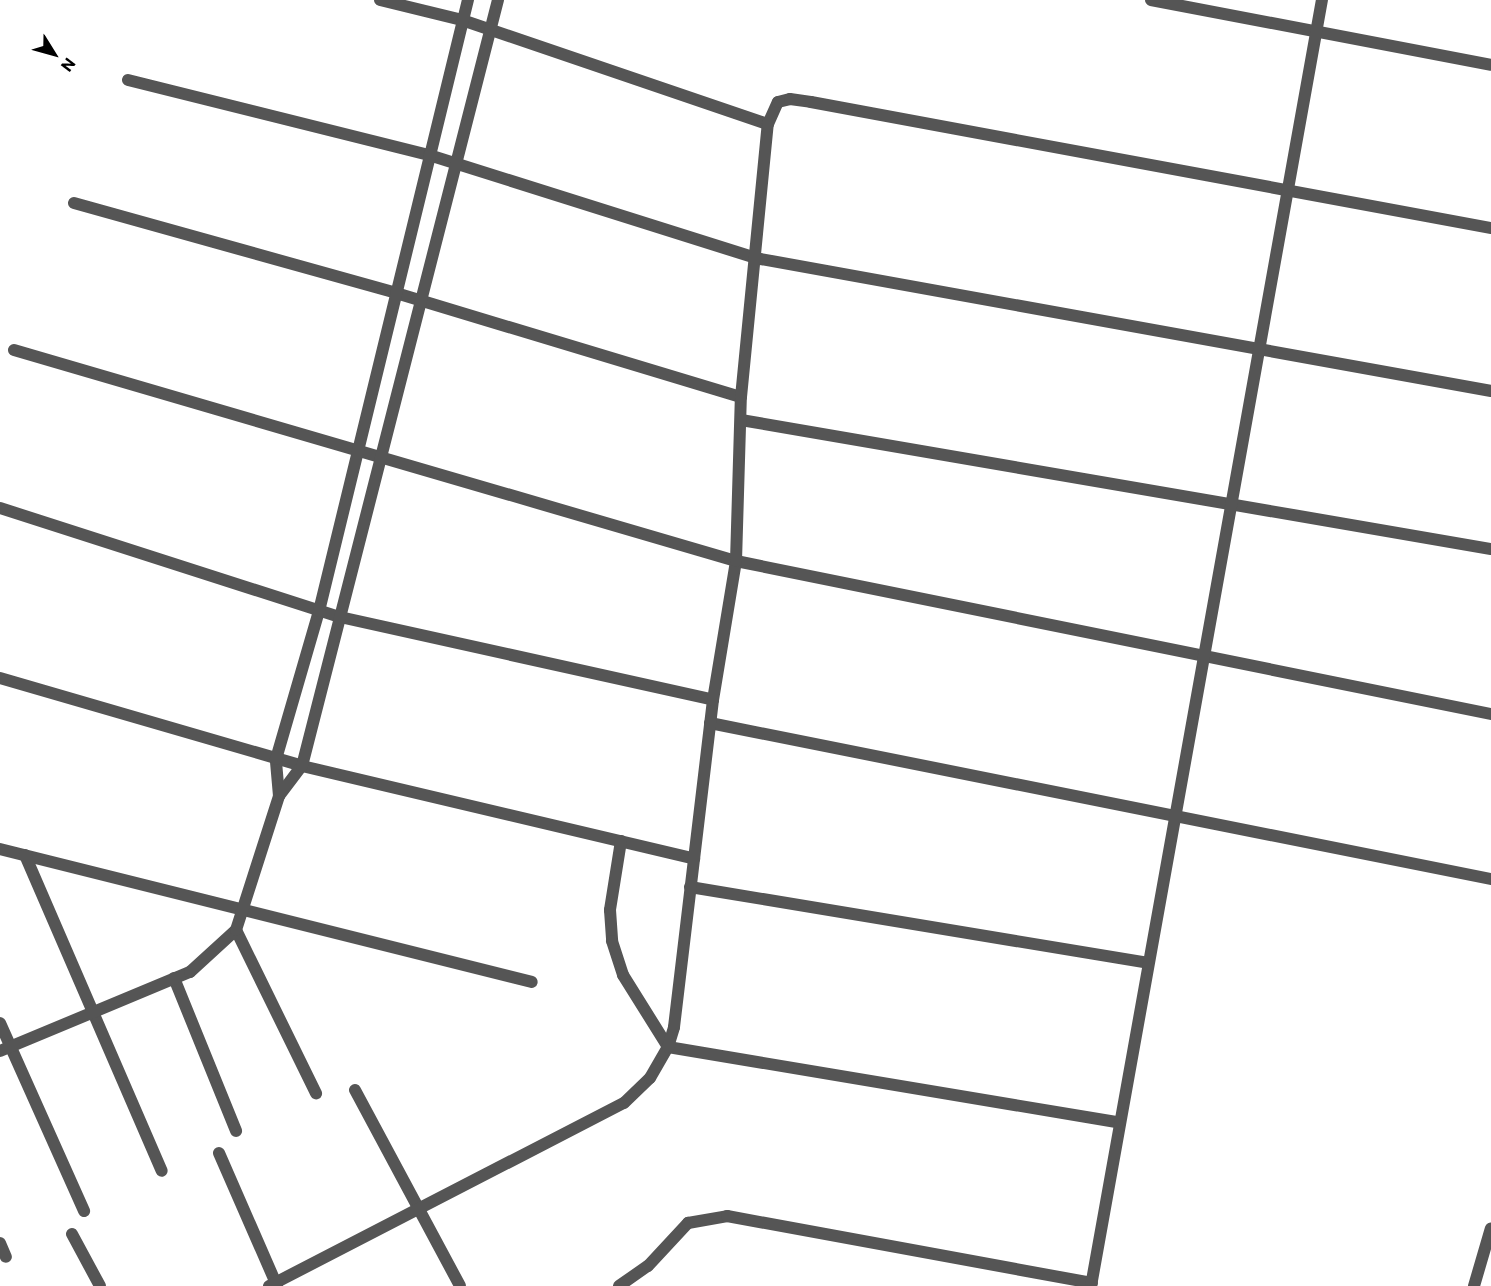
<!DOCTYPE html>
<html>
<head>
<meta charset="utf-8">
<style>
	body { margin:0 }
	#map { position:relative; width:1491px; height:1286px; overflow:hidden; background:#fff; font-family:Commissioner,sans-serif }
	div>[style] { position:absolute }
	[style*='--x'] { left:calc(var(--x)*1px); top:calc(var(--y)*1px); width:calc(var(--w)*1px); rotate:calc(var(--a)*1deg) }
	.minor>* { height:12px; margin:-6px; padding:0 6px; transform-origin:6px; border-radius:6px; background:#555 }
	span { translate:-50% -50%; white-space:nowrap; text-align:center; line-height:1.15; -webkit-text-stroke:4.5px #fff; paint-order:stroke }
	.north { position:absolute; left:24px; top:24px; width:60px; height:60px; -webkit-text-stroke:4px #fff; paint-order:stroke; rotate:127deg; font-size:16px; font-weight:700; line-height:24px; text-align:center; color:#000 }
	.north::after { content:''; display:block; margin:auto; width:21px; height:27px; background:#000; clip-path:polygon(50% 0,100% 100%,50% 72%,0 100%) }
</style>
</head>
<body>
<div id="map">
	<div class="minor">
		<div style="--x:380;--y:0;--w:84;--a:13.7"></div>
		<div style="--x:462;--y:20;--w:323;--a:18.8"></div>
		<div style="--x:1151;--y:0;--w:346;--a:10.8"></div>
		<div style="--x:128;--y:80;--w:310;--a:14"></div>
		<div style="--x:429;--y:155;--w:342;--a:17.5"></div>
		<div style="--x:755;--y:258;--w:748;--a:10.24"></div>
		<div style="--x:74;--y:203;--w:334;--a:15.6"></div>
		<div style="--x:396;--y:293;--w:360;--a:16.8"></div>
		<div style="--x:14;--y:350;--w:752;--a:16.29"></div>
		<div style="--x:736;--y:561;--w:770;--a:11.46"></div>
		<div style="--x:741;--y:420;--w:761;--a:9.76"></div>
		<div style="--x:0;--y:508;--w:357;--a:17.8"></div>
		<div style="--x:340;--y:617;--w:382;--a:12.5"></div>
		<div style="--x:0;--y:678;--w:315;--a:16.2"></div>
		<div style="--x:302;--y:766;--w:403;--a:13.3"></div>
		<div style="--x:710;--y:723;--w:796;--a:11.3"></div>
		<div style="--x:279;--y:796;--w:37;--a:-95"></div>
		<div style="--x:276;--y:759;--w:154;--a:-73.8"></div>
		<div style="--x:319;--y:611;--w:629;--a:-76.3"></div>
		<div style="--x:621;--y:841;--w:70;--a:99.1"></div>
		<div style="--x:610;--y:910;--w:31;--a:86"></div>
		<div style="--x:612;--y:941;--w:36;--a:72"></div>
		<div style="--x:623;--y:975;--w:85;--a:58"></div>
		<div style="--x:668;--y:1047;--w:456;--a:9.5"></div>
		<div style="--x:0;--y:849;--w:548;--a:14.04"></div>
		<div style="--x:25;--y:855;--w:344;--a:66.6"></div>
		<div style="--x:690;--y:887;--w:463;--a:9.4"></div>
		<div style="--x:236;--y:930;--w:182;--a:63.9"></div>
		<div style="--x:174;--y:978;--w:165;--a:67.9"></div>
		<div style="--x:0;--y:1023;--w:206;--a:65.9"></div>
		<div style="--x:0;--y:1051;--w:206;--a:-22.6"></div>
		<div style="--x:190;--y:972;--w:62;--a:-42.4"></div>
		<div style="--x:236;--y:930;--w:141;--a:-72.2"></div>
		<div style="--x:279;--y:796;--w:38;--a:-53"></div>
		<div style="--x:302;--y:766;--w:791;--a:-75.65"></div>
		<div style="--x:355;--y:1090;--w:222;--a:61.8"></div>
		<div style="--x:219;--y:1153;--w:145;--a:66.4"></div>
		<div style="--x:72;--y:1234;--w:59;--a:61.7"></div>
		<div style="--x:0;--y:1243;--w:15;--a:67"></div>
		<div style="--x:269;--y:1286;--w:399;--a:-27.3"></div>
		<div style="--x:624;--y:1103;--w:36;--a:-44"></div>
		<div style="--x:650;--y:1078;--w:36;--a:-60"></div>
		<div style="--x:668;--y:1047;--w:21;--a:-73"></div>
		<div style="--x:674;--y:1027;--w:329;--a:-83.2"></div>
		<div style="--x:713;--y:700;--w:141;--a:-80.6"></div>
		<div style="--x:736;--y:561;--w:164;--a:-88.3"></div>
		<div style="--x:741;--y:397;--w:274;--a:-84.4"></div>
		<div style="--x:768;--y:124;--w:24;--a:-66"></div>
		<div style="--x:778;--y:102;--w:12;--a:-14"></div>
		<div style="--x:790;--y:99;--w:21;--a:8"></div>
		<div style="--x:811;--y:102;--w:692;--a:10.5"></div>
		<div style="--x:619;--y:1286;--w:35;--a:-35"></div>
		<div style="--x:648;--y:1266;--w:59;--a:-47.1"></div>
		<div style="--x:688;--y:1223;--w:40;--a:-10"></div>
		<div style="--x:727;--y:1216;--w:371;--a:10.4"></div>
		<div style="--x:1091;--y:1286;--w:1307;--a:-79.82"></div>
		<div style="--x:1474;--y:1286;--w:60;--a:-73.7"></div>
	</div>
	<div class="north">N</div>
</div>
</body>
</html>
